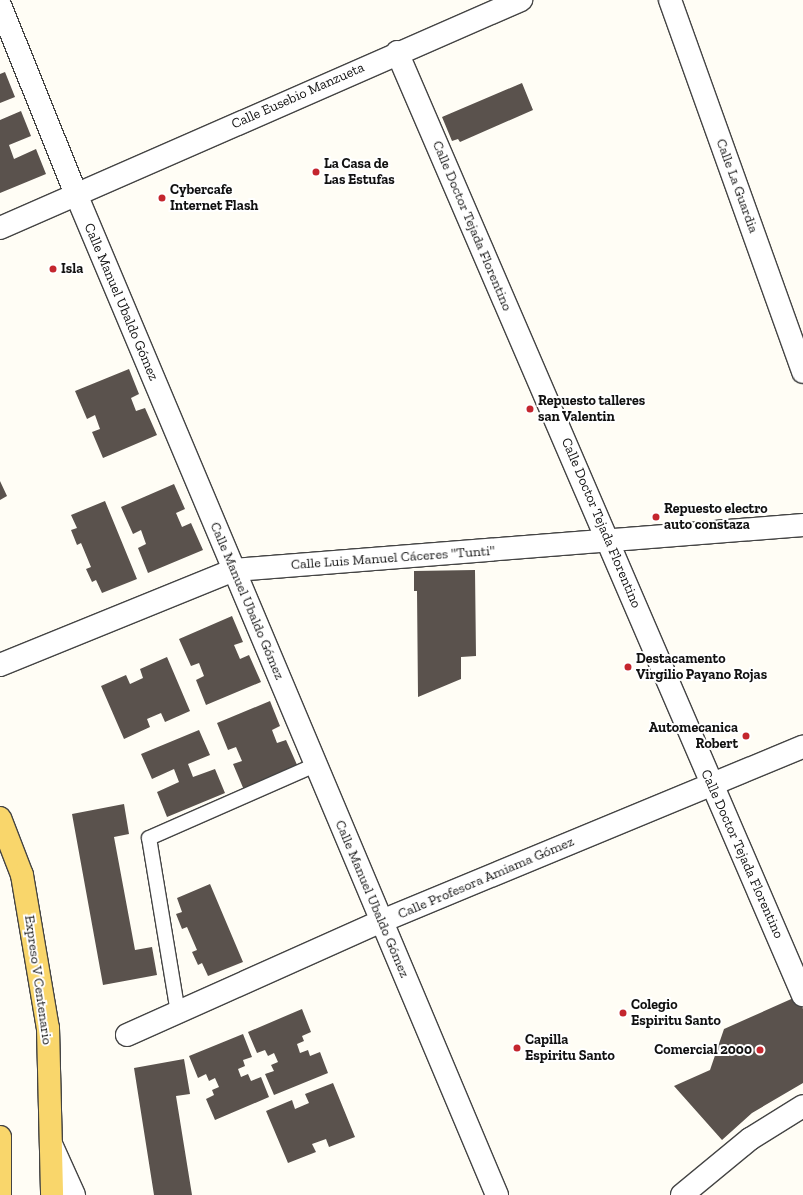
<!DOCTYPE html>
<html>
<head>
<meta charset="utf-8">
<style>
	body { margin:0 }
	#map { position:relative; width:803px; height:1195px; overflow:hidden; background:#fffdf5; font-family:"Zilla Slab",serif }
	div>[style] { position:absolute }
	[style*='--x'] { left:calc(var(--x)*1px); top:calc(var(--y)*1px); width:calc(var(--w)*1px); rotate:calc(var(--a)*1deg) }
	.building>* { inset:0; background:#5a524d }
	.roads { filter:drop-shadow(1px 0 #444) drop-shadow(-1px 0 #444) drop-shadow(0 1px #444) drop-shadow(0 -1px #444) }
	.service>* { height:14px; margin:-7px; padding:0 7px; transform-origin:7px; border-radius:7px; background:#fff }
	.minor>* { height:22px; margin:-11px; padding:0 11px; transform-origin:11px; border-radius:11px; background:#fff }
	.primary>* { height:22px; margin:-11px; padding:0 11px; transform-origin:11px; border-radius:11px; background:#f9d66b }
	.dots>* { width:11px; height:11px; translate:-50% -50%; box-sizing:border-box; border:2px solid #fff; border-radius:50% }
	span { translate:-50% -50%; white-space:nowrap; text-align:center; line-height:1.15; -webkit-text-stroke:4px #fff; paint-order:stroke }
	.street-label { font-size:14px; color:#111 }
	.poi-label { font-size:14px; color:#111; font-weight:700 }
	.left { translate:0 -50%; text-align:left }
	.right { translate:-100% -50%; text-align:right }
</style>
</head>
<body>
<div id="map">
	<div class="building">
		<div style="clip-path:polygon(5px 72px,15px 97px,0 103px,0 74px)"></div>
		<div style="clip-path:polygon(522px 83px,533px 110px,460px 142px,458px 139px,452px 141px,442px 117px)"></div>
		<div style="clip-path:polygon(21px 111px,31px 136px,9px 145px,14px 159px,36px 149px,46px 174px,0 193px,0 120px)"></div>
		<div style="clip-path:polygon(129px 369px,139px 394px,131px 398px,136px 411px,145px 408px,157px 435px,103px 458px,92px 432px,100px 429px,95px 415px,87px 419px,75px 391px)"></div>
		<div style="clip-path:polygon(0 481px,7px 496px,0 500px)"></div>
		<div style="clip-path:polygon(174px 484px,185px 509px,176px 513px,182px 527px,191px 523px,203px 550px,148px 573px,138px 548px,146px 544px,141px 530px,133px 534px,121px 507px)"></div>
		<div style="clip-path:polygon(105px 501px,137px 579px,102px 593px,96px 580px,92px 582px,86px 569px,91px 567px,81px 543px,77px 545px,71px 530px,77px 528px,71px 515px)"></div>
		<div style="clip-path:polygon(475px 570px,476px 656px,461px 657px,461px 679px,418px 697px,417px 591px,414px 591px,414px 571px)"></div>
		<div style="clip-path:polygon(232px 616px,243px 642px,234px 645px,240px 659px,249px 655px,261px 682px,206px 705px,196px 680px,204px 676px,199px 663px,191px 666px,179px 639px)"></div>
		<div style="clip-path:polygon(167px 657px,190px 711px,165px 722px,161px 713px,147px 719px,150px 727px,124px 739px,101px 686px,126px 675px,130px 684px,143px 678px,140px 669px)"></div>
		<div style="clip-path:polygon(270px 701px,280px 726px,272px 730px,277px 743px,286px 740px,298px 767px,244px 790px,233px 764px,242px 761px,236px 747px,228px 750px,217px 723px)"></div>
		<div style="clip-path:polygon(199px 730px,210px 755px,188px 764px,193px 777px,215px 769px,225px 793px,167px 817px,157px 792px,179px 782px,174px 769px,152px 779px,141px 754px)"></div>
		<div style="clip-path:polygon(124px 804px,129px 834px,114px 837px,135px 950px,152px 947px,157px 975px,103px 985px,72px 814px)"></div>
		<div style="clip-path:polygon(210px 884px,243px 962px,208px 976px,202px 963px,198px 965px,192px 952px,197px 950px,187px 927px,182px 929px,176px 914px,182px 912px,177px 898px)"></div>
		<div style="clip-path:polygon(798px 996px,803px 1009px,803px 1083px,752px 1113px,722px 1140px,674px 1086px,710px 1070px,724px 1029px)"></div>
		<div style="clip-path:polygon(302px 1009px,311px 1032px,302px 1036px,304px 1041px,297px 1044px,300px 1053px,308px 1050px,310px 1056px,320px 1052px,328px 1073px,274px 1095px,265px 1074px,274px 1071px,271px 1065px,278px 1062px,274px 1053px,268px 1056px,265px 1050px,257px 1053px,248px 1032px)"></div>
		<div style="clip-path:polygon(243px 1034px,252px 1057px,243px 1060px,245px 1066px,238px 1069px,241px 1077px,248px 1074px,251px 1081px,261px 1077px,269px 1097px,215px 1120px,206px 1099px,214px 1095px,212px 1090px,219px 1087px,215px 1078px,209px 1081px,206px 1074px,198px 1078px,189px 1056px)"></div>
		<div style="clip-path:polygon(184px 1059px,190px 1094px,176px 1096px,192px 1195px,154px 1195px,134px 1068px)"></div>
		<div style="clip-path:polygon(333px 1083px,355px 1137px,329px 1147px,326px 1139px,312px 1144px,316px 1152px,288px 1163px,266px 1111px,292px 1100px,295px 1109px,309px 1103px,305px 1094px)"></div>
	</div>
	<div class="roads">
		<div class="service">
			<div style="--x:178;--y:1013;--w:177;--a:-99.4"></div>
			<div style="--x:149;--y:838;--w:181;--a:-23.7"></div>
		</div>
		<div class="minor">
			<div style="--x:670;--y:0;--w:395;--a:70.3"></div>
			<div style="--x:0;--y:5;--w:204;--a:68.1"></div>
			<div style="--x:76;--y:194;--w:1086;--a:67.19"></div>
			<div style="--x:397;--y:52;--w:1027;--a:66.71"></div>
			<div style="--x:0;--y:228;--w:569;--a:-23.64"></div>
			<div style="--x:0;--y:665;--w:253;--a:-22.1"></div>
			<div style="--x:234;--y:570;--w:571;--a:-4.52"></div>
			<div style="--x:127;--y:1035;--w:279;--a:-24.1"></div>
			<div style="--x:382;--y:921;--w:456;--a:-22.5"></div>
			<div style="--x:51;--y:1144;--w:56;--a:65.7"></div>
			<div style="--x:682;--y:1195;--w:88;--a:-39.5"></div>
			<div style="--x:750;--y:1139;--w:62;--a:-31.9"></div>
		</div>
		<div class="primary">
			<div style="--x:0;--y:818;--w:61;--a:68.9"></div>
			<div style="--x:22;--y:875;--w:155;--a:80.4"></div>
			<div style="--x:48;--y:1028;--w:167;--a:88.6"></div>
			<div style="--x:0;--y:1137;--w:58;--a:90"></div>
		</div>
	</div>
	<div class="dots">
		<div style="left:316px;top:172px;background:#c4262e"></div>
		<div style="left:162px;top:198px;background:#c4262e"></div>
		<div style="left:53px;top:269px;background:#c4262e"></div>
		<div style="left:530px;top:409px;background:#c4262e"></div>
		<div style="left:656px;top:517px;background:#c4262e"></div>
		<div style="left:628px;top:667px;background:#c4262e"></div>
		<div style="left:746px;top:736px;background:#c4262e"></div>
		<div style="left:623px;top:1013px;background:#c4262e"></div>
		<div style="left:517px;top:1048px;background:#c4262e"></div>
		<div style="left:760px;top:1050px;background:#c4262e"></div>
	</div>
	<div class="street-label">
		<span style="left:298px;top:96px;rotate:-24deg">Calle Eusebio Manzueta</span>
		<span style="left:737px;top:186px;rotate:70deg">Calle La Guardia</span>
		<span style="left:472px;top:226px;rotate:67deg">Calle Doctor Tejada Florentino</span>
		<span style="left:121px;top:302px;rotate:67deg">Calle Manuel Ubaldo Gómez</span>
		<span style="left:601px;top:523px;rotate:67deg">Calle Doctor Tejada Florentino</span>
		<span style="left:393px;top:558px;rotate:-4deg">Calle Luis Manuel Cáceres "Tunti"</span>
		<span style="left:247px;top:601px;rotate:67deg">Calle Manuel Ubaldo Gómez</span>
		<span style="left:742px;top:854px;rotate:66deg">Calle Doctor Tejada Florentino</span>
		<span style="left:486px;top:878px;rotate:-23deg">Calle Profesora Amiama Gómez</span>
		<span style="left:372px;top:899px;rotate:67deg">Calle Manuel Ubaldo Gómez</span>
		<span style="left:38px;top:980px;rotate:82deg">Expreso V Centenario</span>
	</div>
	<div class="poi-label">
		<span class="left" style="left:324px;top:172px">La Casa de<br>Las Estufas</span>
		<span class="left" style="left:170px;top:198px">Cybercafe<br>Internet Flash</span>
		<span class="left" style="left:61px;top:269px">Isla</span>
		<span class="left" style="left:538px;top:409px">Repuesto talleres<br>san Valentin</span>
		<span class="left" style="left:664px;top:517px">Repuesto electro<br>auto constaza</span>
		<span class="left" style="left:636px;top:667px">Destacamento<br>Virgilio Payano Rojas</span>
		<span class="right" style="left:738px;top:736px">Automecanica<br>Robert</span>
		<span class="left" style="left:631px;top:1013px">Colegio<br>Espiritu Santo</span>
		<span class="left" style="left:525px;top:1048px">Capilla<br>Espiritu Santo</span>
		<span class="right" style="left:752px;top:1050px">Comercial 2000</span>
	</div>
</div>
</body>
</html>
